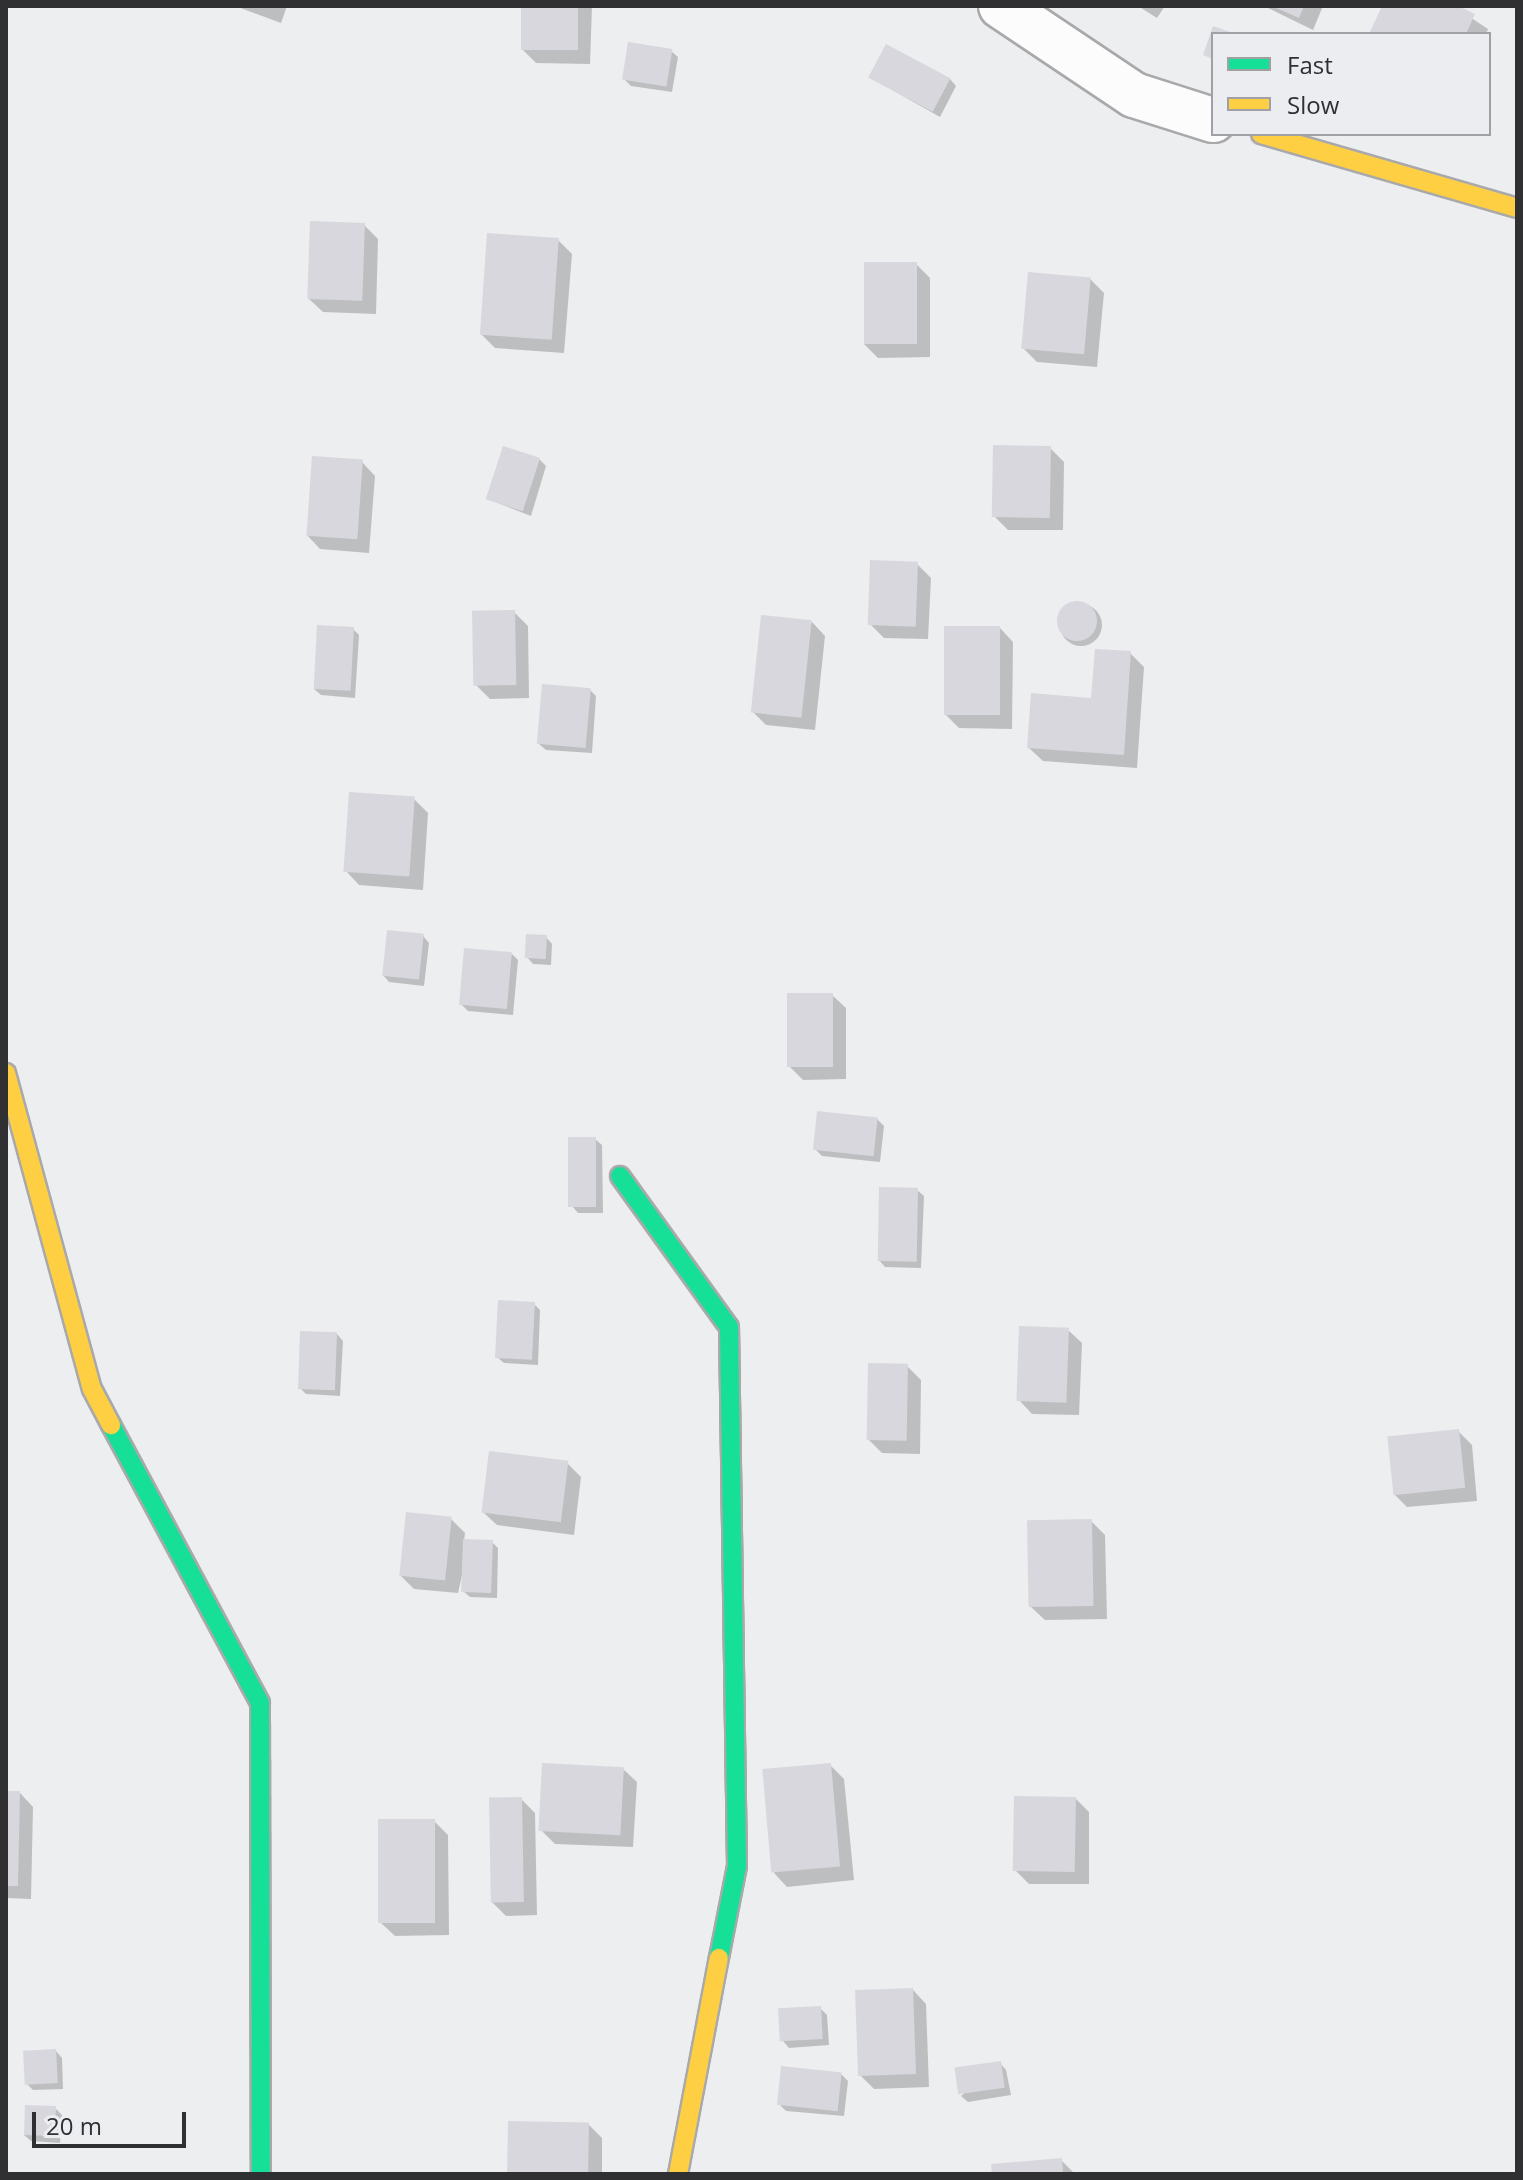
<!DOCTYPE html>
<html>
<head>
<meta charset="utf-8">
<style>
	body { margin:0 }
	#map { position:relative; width:1523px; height:2180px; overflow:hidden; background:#edeef0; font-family:"Open Sans",sans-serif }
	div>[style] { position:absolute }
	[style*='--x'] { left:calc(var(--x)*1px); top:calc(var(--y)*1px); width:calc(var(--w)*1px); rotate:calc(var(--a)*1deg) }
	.shadow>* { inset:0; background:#0003 }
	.round { border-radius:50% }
	.building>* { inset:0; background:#d8d7dd; transform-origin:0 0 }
	.roads { filter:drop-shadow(2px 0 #a9a9ab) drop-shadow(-2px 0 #a9a9ab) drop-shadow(0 2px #a9a9ab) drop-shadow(0 -2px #a9a9ab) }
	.street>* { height:44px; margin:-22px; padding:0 22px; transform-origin:22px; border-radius:22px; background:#fcfcfd }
	.fast>* { height:18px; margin:-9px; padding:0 9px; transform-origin:9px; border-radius:9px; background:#16e098 }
	.slow>* { height:18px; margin:-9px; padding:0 9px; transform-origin:9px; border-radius:9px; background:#ffcf43 }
	span { translate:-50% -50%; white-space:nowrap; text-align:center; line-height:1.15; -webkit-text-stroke:6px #ecedf1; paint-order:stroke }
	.frame { position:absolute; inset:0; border:8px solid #303032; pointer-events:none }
	.legend { position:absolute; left:1211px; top:32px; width:280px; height:104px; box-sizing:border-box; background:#ecedf1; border:2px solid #a1a1a5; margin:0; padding:10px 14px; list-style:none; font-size:24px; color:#303032 }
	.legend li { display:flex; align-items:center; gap:16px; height:40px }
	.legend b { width:40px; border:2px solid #a1a1a5 }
	.scale { position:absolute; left:32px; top:2112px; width:154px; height:36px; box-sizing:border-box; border:4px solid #303032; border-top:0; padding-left:10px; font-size:24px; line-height:28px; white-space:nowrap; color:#303032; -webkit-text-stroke:6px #ecedf1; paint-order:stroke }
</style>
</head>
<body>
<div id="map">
	<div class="shadow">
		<div style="clip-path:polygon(235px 6px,287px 6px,281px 23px)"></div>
		<div style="clip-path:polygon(523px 6px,592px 6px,590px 64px,536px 63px,522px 49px)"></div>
		<div style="clip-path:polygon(1138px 6px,1165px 6px,1157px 18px)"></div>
		<div style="clip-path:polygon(1264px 6px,1323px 6px,1313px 30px)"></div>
		<div style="clip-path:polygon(1384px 6px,1453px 6px,1488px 29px,1486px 34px,1371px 34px)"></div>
		<div style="clip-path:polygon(671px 51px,678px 57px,672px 92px,631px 86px,624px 79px)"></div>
		<div style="clip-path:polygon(871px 78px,950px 79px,956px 86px,940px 117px)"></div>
		<div style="clip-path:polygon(364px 225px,378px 239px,376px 314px,323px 312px,309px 299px)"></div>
		<div style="clip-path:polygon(558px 240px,572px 254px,564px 353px,495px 348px,481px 334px)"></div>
		<div style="clip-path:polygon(916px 264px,930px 278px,930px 357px,878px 358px,864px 344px)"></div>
		<div style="clip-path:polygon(1090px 279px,1104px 293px,1097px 367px,1037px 362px,1023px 348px)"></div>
		<div style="clip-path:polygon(1050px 448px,1064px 462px,1063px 530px,1008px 530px,994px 516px)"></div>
		<div style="clip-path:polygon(539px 459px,546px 466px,531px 516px,490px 500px)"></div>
		<div style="clip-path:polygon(362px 462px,375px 476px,369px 553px,320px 549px,307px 535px)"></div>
		<div style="clip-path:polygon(917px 564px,931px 578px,928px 639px,884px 638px,870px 624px)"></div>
		<div class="round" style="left:1060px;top:604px;width:42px;height:42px"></div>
		<div style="clip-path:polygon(514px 612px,528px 626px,529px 698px,490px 699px,476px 685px)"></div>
		<div style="clip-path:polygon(812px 622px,825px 636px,815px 730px,766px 725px,752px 711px)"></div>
		<div style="clip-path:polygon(1000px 628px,1013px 642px,1012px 729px,959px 728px,945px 714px)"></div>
		<div style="clip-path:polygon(353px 629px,359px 635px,355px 698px,321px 695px,314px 689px)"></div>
		<div style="clip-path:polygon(1130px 653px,1144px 667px,1137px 768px,1043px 761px,1029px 748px,1093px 700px)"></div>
		<div style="clip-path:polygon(590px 690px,596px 696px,592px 753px,546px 750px,539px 744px)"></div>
		<div style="clip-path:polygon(414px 799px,428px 813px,423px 890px,359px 885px,346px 871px)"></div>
		<div style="clip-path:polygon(423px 936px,429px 943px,424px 986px,389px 982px,383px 975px)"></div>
		<div style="clip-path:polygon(546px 937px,552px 944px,551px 965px,533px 964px,527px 957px)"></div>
		<div style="clip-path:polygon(512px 954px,518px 960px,513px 1015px,468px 1011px,461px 1004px)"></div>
		<div style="clip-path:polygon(832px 995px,846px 1008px,846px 1079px,803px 1080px,789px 1066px)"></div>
		<div style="clip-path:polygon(877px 1119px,884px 1126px,880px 1162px,822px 1156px,815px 1149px)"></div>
		<div style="clip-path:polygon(595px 1139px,602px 1145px,603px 1213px,578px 1213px,572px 1206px)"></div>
		<div style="clip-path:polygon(917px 1190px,924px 1196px,921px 1268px,885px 1267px,879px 1260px)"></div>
		<div style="clip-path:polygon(534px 1304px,540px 1310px,538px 1365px,504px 1363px,497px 1357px)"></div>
		<div style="clip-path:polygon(1068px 1330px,1082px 1343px,1079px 1415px,1032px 1414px,1019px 1400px)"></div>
		<div style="clip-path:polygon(337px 1334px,343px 1341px,340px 1396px,306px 1394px,300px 1388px)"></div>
		<div style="clip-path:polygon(907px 1366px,921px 1380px,920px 1454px,882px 1453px,868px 1439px)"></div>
		<div style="clip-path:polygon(1458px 1431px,1472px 1445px,1477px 1501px,1407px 1507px,1393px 1493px)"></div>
		<div style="clip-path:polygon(567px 1463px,581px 1477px,574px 1535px,497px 1525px,483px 1512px)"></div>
		<div style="clip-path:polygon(451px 1519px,465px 1533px,464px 1541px,492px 1542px,498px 1548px,497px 1598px,470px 1597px,463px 1591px,464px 1566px,458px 1593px,414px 1589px,400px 1575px)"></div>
		<div style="clip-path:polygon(1091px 1521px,1105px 1535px,1107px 1619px,1045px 1620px,1031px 1607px)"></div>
		<div style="clip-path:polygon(830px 1765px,844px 1779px,854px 1880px,787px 1887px,774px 1873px)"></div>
		<div style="clip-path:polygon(623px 1769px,637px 1782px,633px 1847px,555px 1844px,541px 1830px)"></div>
		<div style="clip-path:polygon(6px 1793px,20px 1793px,33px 1807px,31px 1899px,6px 1898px)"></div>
		<div style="clip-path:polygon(521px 1799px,535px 1813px,537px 1915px,506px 1916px,492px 1902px)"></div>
		<div style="clip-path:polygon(1076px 1799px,1089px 1812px,1089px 1884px,1029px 1884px,1015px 1870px)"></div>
		<div style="clip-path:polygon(434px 1821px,448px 1835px,449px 1935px,395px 1936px,381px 1923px)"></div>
		<div style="clip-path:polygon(913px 1990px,926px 2004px,929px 2087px,874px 2089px,860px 2075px)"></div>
		<div style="clip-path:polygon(820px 2008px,827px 2015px,829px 2045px,789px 2048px,783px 2041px)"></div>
		<div style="clip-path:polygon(56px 2051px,62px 2058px,63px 2089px,33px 2090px,27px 2084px)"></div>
		<div style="clip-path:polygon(1000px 2063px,1006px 2070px,1011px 2095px,968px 2102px,961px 2096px)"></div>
		<div style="clip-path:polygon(841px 2074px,848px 2081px,844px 2116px,786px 2111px,779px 2104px)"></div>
		<div style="clip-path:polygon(55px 2108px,62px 2115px,60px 2143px,31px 2141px,24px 2135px)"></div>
		<div style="clip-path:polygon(588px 2124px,602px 2138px,602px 2174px,509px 2174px)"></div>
		<div style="clip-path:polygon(1061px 2160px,1075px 2174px,994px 2174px)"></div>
	</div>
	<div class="building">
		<div style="left:521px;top:6px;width:57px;height:44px"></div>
		<div style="clip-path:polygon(1272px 6px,1304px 6px,1299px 18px)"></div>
		<div style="clip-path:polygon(1382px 6px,1458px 6px,1475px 14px,1466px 34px,1369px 34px)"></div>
		<div style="clip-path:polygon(1213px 26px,1236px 34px,1213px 34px,1213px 59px,1203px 55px)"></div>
		<div style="left:628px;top:42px;width:45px;height:38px;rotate:9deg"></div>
		<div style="left:886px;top:44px;width:73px;height:38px;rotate:28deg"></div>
		<div style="left:310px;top:221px;width:55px;height:78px;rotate:2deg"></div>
		<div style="left:487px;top:233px;width:72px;height:102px;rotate:4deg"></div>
		<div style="left:917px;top:262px;width:82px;height:53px;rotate:90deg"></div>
		<div style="left:1028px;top:272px;width:63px;height:77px;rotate:5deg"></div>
		<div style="left:993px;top:445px;width:58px;height:72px;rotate:1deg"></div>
		<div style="left:503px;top:446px;width:39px;height:56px;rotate:18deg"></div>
		<div style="left:312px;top:456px;width:51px;height:80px;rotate:4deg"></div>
		<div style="left:870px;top:560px;width:48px;height:65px;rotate:2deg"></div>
		<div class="round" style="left:1057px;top:601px;width:40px;height:40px"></div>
		<div style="left:515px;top:610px;width:75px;height:43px;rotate:89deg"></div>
		<div style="left:761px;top:615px;width:51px;height:98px;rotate:6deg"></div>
		<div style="left:317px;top:625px;width:37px;height:64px;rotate:3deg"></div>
		<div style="left:944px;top:626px;width:56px;height:89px"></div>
		<div style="clip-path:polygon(1095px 649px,1131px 651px,1124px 755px,1027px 748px,1031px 693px,1091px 698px)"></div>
		<div style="left:542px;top:684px;width:49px;height:60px;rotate:5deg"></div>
		<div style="left:349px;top:792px;width:66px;height:80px;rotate:4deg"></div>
		<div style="left:387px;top:930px;width:37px;height:46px;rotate:6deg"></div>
		<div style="left:526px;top:934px;width:21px;height:24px;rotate:3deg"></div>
		<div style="left:464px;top:948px;width:48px;height:57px;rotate:5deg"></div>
		<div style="left:787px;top:993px;width:46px;height:74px"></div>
		<div style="left:817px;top:1111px;width:61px;height:39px;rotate:6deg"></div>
		<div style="left:568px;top:1137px;width:28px;height:70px"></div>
		<div style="left:879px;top:1187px;width:39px;height:74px;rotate:1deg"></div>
		<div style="left:498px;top:1300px;width:37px;height:58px;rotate:3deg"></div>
		<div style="left:1019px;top:1326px;width:50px;height:75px;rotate:2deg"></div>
		<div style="left:300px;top:1331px;width:37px;height:58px;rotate:2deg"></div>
		<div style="left:868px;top:1363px;width:40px;height:77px;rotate:1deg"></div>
		<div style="left:1459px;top:1429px;width:59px;height:72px;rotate:84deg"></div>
		<div style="left:489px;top:1451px;width:80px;height:62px;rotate:7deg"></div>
		<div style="left:406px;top:1512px;width:46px;height:64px;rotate:6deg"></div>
		<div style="left:1092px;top:1519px;width:87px;height:65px;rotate:89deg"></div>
		<div style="left:463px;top:1539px;width:30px;height:53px;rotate:2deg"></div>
		<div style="left:542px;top:1763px;width:82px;height:68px;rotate:3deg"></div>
		<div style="left:831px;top:1763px;width:104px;height:69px;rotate:85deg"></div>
		<div style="clip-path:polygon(6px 1791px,20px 1791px,18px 1886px,6px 1886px)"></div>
		<div style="left:1014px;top:1796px;width:62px;height:75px;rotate:1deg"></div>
		<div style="left:522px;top:1797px;width:105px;height:33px;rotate:89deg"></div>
		<div style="left:378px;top:1819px;width:57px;height:104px"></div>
		<div style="left:913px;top:1988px;width:86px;height:58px;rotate:88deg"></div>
		<div style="left:821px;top:2006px;width:33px;height:43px;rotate:87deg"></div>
		<div style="left:56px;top:2049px;width:34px;height:33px;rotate:87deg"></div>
		<div style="left:1001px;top:2061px;width:27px;height:47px;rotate:82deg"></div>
		<div style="left:781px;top:2066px;width:61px;height:39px;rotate:6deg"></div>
		<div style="left:25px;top:2105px;width:31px;height:30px;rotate:2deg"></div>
		<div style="left:508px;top:2121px;width:81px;height:53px;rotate:1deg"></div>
		<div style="clip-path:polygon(1062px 2158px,1063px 2174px,992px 2174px,991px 2164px)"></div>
	</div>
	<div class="roads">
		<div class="street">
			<div style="--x:1001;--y:6;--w:160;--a:33.8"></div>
			<div style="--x:1134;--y:95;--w:83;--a:17.6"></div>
		</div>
		<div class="fast">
			<div style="--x:620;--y:1176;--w:186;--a:54.2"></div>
			<div style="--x:729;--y:1327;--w:539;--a:89.15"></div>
			<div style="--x:737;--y:1866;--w:94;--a:101.1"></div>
			<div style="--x:111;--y:1425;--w:315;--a:61.8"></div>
			<div style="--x:260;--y:1703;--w:471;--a:89.9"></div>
		</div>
		<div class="slow">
			<div style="--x:1261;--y:134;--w:266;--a:16.1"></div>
			<div style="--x:6;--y:1073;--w:327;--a:74.8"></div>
			<div style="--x:92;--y:1389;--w:41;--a:62.2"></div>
			<div style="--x:678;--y:2174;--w:220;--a:-79.3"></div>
		</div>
	</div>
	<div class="frame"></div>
	<ul class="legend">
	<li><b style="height:10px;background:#16e098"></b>Fast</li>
	<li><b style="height:10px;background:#ffcf43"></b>Slow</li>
	</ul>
	<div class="scale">20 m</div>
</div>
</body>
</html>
